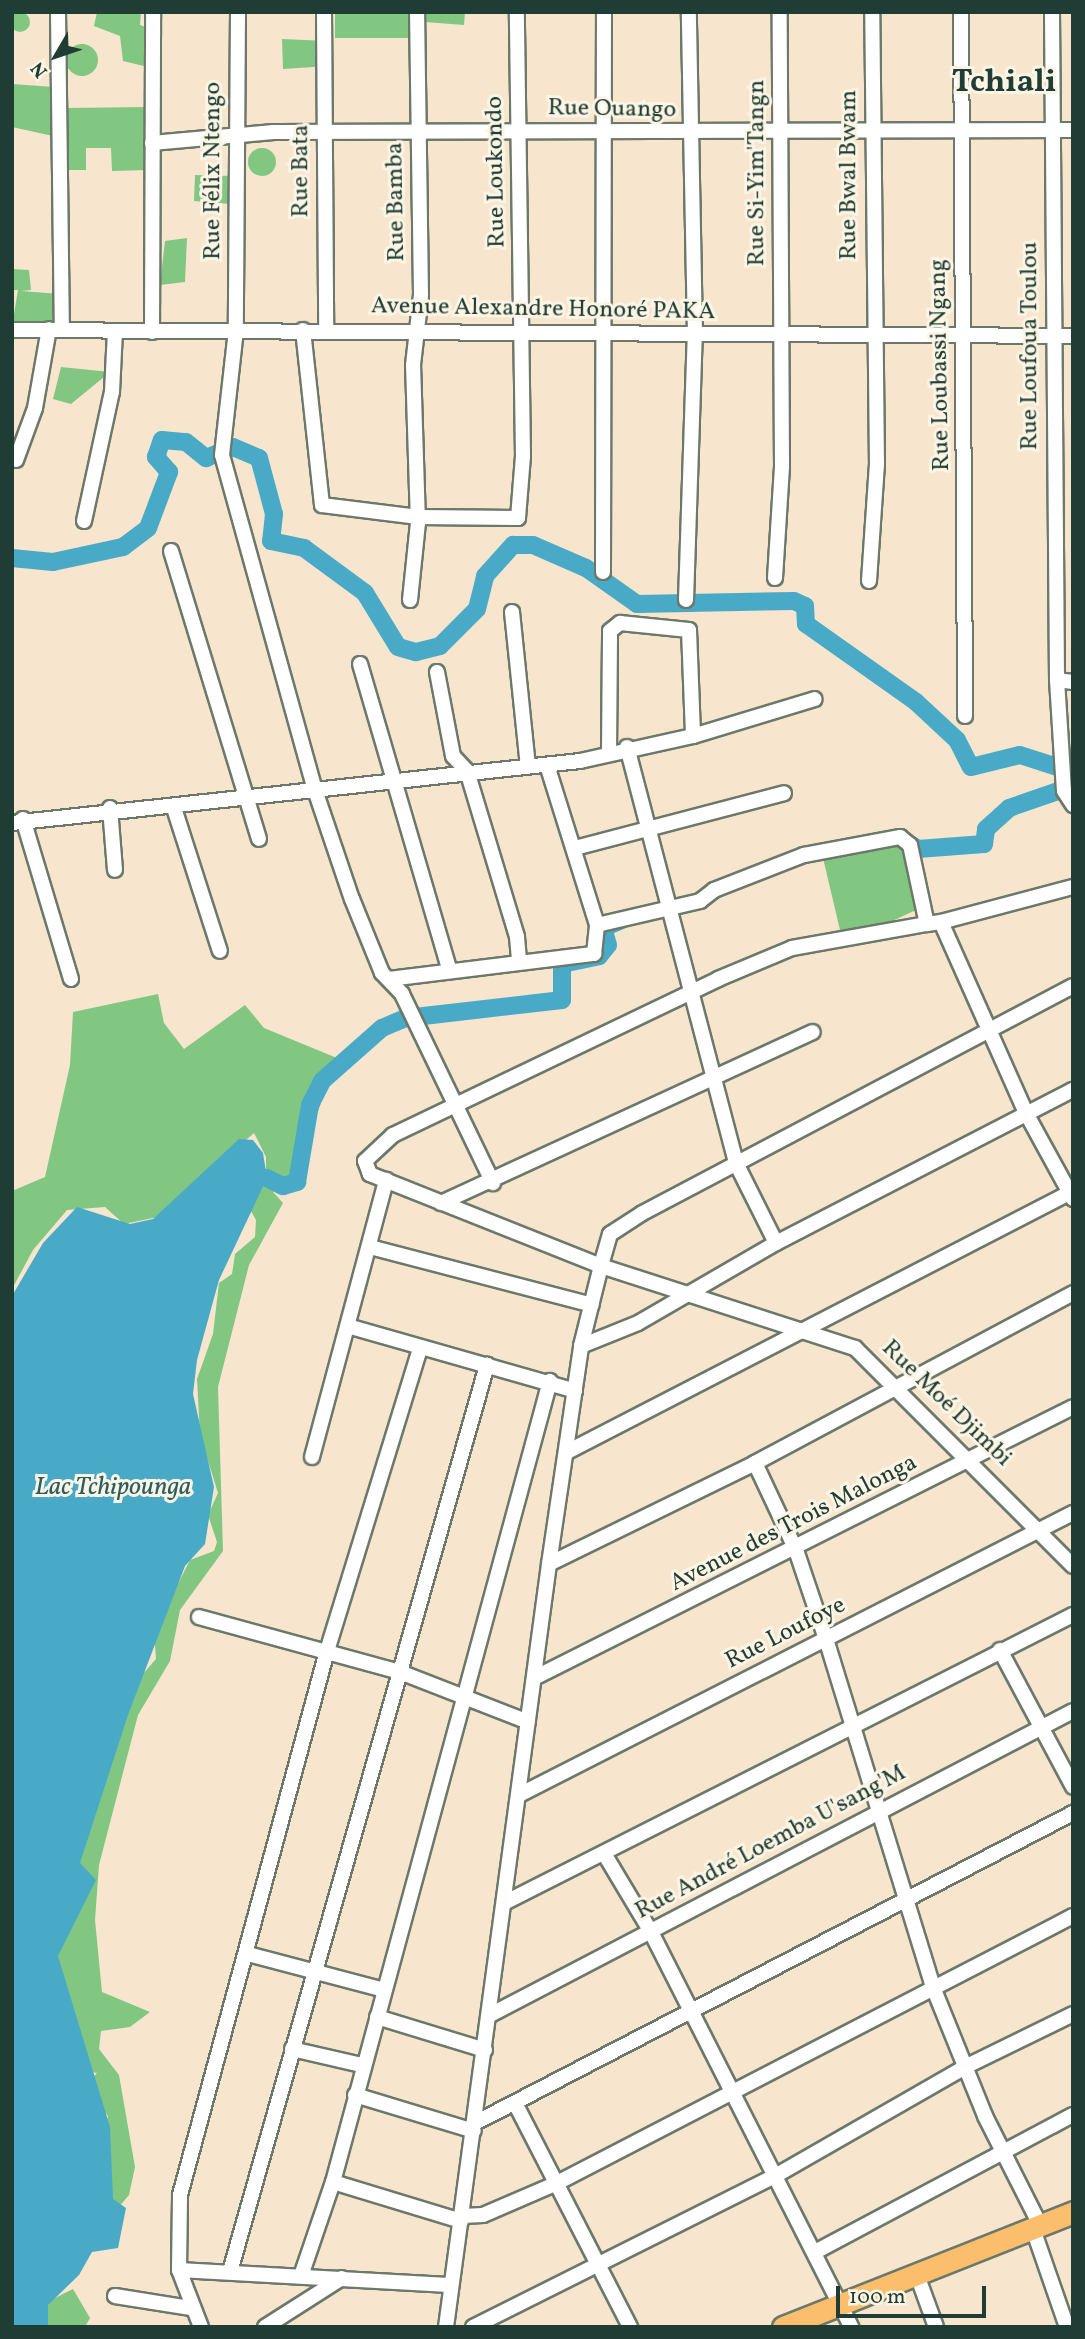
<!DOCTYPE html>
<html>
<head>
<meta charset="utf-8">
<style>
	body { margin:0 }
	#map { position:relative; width:1085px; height:2339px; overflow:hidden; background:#f7e5cd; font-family:Vollkorn,serif }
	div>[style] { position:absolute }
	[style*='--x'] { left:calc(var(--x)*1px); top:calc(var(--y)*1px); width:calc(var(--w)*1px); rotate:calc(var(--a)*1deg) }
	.green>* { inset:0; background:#81c782; transform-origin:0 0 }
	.round { border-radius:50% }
	.water>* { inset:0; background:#49aac8 }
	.river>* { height:18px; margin:-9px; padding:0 9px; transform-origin:9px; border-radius:9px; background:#49aac8 }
	.roads { filter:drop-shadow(2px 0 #6b786a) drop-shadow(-2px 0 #6b786a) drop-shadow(0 2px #6b786a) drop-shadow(0 -2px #6b786a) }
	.minor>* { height:14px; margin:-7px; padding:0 7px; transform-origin:7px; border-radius:7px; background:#fff }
	.highway>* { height:21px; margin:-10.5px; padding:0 10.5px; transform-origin:10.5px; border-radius:10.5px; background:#fabe6d }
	span { translate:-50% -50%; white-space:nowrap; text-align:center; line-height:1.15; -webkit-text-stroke:6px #fcf5e5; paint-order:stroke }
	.street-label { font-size:24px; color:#1f3d34 }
	.water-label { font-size:26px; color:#2c5e60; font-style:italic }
	.district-label { font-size:32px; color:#1f3d34; font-weight:700 }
	.frame { position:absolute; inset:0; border:14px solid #1f3d34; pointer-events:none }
	.north { position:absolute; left:21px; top:21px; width:70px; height:70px; -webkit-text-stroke:5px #fcf5e5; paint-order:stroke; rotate:231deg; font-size:19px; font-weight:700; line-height:28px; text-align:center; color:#1f3d34 }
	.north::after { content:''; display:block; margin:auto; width:24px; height:32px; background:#1f3d34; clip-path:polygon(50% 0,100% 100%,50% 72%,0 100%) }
	.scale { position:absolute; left:836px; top:2286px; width:150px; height:32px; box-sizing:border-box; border:4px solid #1f3d34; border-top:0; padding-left:9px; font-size:21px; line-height:24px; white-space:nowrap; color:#1f3d34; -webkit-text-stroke:5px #fcf5e5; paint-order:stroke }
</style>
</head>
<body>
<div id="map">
	<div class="green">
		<div style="clip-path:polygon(97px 12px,141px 12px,140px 25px,151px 29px,148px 67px,123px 61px,120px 36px,94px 26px)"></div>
		<div style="left:335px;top:12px;width:83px;height:26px"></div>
		<div style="clip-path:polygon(426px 12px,465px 12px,464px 25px,425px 22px)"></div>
		<div class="round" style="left:10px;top:12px;width:20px;height:20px"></div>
		<div style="clip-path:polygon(282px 39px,328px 41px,328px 66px,283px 69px)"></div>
		<div class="round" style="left:66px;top:44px;width:32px;height:32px"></div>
		<div style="clip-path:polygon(12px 84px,54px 87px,53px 136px,12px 127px)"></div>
		<div style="clip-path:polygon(148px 107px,149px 170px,112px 171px,111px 148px,86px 148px,86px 170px,67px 170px,66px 108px)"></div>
		<div class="round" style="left:248px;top:148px;width:28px;height:28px"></div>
		<div style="clip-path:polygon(195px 175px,233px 176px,229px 204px,194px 201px)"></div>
		<div style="clip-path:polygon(187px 238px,185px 282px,160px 285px,165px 241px)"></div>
		<div style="clip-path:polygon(12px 269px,29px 270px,31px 290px,21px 291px,61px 294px,58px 328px,12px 326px,18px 290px,12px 290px)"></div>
		<div style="clip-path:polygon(61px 367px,110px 372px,71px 404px,53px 399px)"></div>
		<div style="clip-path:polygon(889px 842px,901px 844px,916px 910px,888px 923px,840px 930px,823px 858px)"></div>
		<div style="clip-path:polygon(158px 994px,164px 1023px,184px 1049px,245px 1005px,264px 1028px,337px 1058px,297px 1170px,273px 1192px,283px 1203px,249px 1265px,218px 1387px,223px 1551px,180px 1610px,170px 1661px,138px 1715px,99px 1865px,95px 1920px,102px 1992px,150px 2012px,130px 2027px,101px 2031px,99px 2049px,119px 2075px,135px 2167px,129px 2195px,118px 2208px,105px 2203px,102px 2141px,108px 2116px,84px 2087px,97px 2073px,85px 2071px,54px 1962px,73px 1863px,135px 1683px,156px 1659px,154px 1631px,190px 1560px,214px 1551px,217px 1542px,208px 1515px,218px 1493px,200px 1435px,197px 1379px,213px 1334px,219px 1283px,232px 1274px,235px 1254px,255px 1237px,256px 1220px,244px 1199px,259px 1183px,266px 1186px,266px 1157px,254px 1133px,158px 1217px,124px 1224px,105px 1207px,67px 1210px,33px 1250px,12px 1289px,12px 1191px,45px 1177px,70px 1065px,73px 1012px)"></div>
		<div style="clip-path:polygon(73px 2289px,90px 2318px,85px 2327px,43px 2327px,49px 2301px)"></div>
	</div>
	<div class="water">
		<div style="clip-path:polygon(239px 1139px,253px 1140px,263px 1153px,267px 1178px,219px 1280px,197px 1360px,193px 1394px,214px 1487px,205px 1544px,185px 1566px,128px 1715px,80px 1863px,96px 1880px,58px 1956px,110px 2127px,113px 2199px,126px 2208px,118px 2248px,92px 2252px,79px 2275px,48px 2305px,48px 2327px,12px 2327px,12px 1296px,43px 1243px,77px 1207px,130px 1224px,153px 1219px)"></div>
	</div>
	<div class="river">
		<div style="--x:12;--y:558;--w:41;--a:5.6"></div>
		<div style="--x:53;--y:562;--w:72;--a:-12.1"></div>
		<div style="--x:123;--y:547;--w:31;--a:-37"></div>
		<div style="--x:148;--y:528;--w:60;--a:-69.4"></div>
		<div style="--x:169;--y:472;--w:20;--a:-131"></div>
		<div style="--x:156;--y:457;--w:18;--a:-71"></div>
		<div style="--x:162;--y:440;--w:24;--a:5"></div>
		<div style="--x:186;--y:442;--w:26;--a:39"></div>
		<div style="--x:206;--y:458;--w:29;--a:-22"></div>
		<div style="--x:233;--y:447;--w:28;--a:23"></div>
		<div style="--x:259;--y:458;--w:58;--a:75"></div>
		<div style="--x:274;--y:514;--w:27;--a:96"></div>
		<div style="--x:271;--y:541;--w:34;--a:12"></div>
		<div style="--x:304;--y:548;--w:76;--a:36.4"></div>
		<div style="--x:365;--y:593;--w:63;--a:58.6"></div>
		<div style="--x:398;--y:647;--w:19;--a:16"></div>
		<div style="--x:416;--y:652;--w:25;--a:-14"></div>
		<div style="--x:440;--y:646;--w:52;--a:-45"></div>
		<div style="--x:477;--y:609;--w:34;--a:-76"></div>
		<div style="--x:485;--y:576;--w:42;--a:-47.9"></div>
		<div style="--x:513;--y:545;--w:20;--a:0"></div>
		<div style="--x:533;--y:545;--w:58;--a:23.5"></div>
		<div style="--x:586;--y:568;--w:62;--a:35.2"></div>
		<div style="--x:637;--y:604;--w:157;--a:-1.1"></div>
		<div style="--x:794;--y:601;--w:12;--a:24"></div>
		<div style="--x:805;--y:606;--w:18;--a:87"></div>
		<div style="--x:806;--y:624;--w:135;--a:35.3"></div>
		<div style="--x:916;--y:702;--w:56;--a:42.8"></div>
		<div style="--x:957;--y:740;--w:30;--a:63"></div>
		<div style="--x:971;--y:767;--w:50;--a:-13.8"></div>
		<div style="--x:1020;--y:755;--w:56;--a:17.8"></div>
		<div style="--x:901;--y:839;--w:20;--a:30"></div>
		<div style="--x:918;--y:849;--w:66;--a:-4.3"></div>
		<div style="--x:984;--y:844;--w:15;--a:-82"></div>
		<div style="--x:986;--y:829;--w:31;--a:-42"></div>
		<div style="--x:1009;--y:808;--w:68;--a:-19"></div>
		<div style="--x:267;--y:1178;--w:18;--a:27"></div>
		<div style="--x:283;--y:1186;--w:15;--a:-16"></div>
		<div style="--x:297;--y:1182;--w:78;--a:-80.4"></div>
		<div style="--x:310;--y:1105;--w:27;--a:-63"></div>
		<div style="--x:322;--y:1081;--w:80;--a:-41.5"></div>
		<div style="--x:382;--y:1028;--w:26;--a:-23"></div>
		<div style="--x:406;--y:1018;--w:157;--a:-6.6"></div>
		<div style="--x:562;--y:1000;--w:36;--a:-90"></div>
		<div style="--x:562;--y:964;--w:38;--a:-12"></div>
		<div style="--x:599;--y:956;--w:14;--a:-51"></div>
		<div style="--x:608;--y:945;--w:18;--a:-106"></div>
		<div style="--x:603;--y:928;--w:21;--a:-23"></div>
	</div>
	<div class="roads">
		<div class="minor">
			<div style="--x:58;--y:12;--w:317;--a:89.3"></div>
			<div style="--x:238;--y:12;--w:318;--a:90.4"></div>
			<div style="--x:236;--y:330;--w:126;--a:96.4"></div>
			<div style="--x:222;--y:455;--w:348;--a:74.5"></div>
			<div style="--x:315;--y:790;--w:115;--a:71.3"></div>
			<div style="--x:352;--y:899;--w:80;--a:67.9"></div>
			<div style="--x:382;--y:973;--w:29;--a:46"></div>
			<div style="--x:402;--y:994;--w:210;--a:64.3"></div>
			<div style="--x:324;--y:12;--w:317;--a:89.6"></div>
			<div style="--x:961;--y:12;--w:704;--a:89.67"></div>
			<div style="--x:1052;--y:12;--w:668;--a:89.57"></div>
			<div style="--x:1057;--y:680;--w:111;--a:86.4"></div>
			<div style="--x:1064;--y:791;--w:17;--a:57"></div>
			<div style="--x:152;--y:143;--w:122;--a:-5.2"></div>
			<div style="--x:274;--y:132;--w:799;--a:-0.14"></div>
			<div style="--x:12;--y:330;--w:1061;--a:0.32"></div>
			<div style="--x:303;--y:330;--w:176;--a:83.8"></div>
			<div style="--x:322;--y:505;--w:97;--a:7.1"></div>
			<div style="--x:418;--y:517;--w:100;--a:0.6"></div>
			<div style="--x:518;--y:518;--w:62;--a:-85.4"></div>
			<div style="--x:523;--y:456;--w:444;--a:-90.8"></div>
			<div style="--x:152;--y:332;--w:320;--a:-89.8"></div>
			<div style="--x:16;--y:460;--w:55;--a:-69.9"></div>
			<div style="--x:35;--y:408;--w:80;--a:-80"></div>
			<div style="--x:84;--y:521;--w:132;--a:-77.8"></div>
			<div style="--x:112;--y:392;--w:61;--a:-87.2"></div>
			<div style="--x:171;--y:551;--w:301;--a:73"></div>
			<div style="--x:603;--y:572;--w:560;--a:-89.9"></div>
			<div style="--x:775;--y:578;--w:112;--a:-86.4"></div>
			<div style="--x:782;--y:466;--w:454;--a:-90.3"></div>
			<div style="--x:869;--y:581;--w:116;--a:-86.1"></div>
			<div style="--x:877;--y:465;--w:453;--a:-90.6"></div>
			<div style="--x:410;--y:600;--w:77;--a:-84.1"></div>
			<div style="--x:418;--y:523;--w:158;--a:-91.8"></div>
			<div style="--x:413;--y:365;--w:70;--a:-83.5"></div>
			<div style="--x:421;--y:295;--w:283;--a:-90.8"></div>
			<div style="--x:686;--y:600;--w:265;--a:-88.1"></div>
			<div style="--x:695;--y:335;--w:323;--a:-91.1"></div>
			<div style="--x:512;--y:612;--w:155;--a:84.1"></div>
			<div style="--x:360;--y:664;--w:318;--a:73.7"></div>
			<div style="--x:437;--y:672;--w:86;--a:79.2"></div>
			<div style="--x:453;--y:756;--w:21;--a:47"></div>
			<div style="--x:467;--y:771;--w:173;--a:73.2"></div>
			<div style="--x:517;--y:937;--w:25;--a:85"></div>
			<div style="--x:1057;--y:680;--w:16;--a:7"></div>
			<div style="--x:627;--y:747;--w:430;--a:75.3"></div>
			<div style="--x:736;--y:1163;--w:89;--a:63.4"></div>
			<div style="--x:609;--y:752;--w:121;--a:-89.5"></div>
			<div style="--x:610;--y:631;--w:13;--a:-39"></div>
			<div style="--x:620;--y:623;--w:69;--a:5.8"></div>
			<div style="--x:689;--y:630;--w:106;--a:87.8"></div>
			<div style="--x:547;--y:765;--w:168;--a:72.6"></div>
			<div style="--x:110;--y:808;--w:62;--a:85.4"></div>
			<div style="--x:174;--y:808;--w:150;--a:72.2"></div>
			<div style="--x:23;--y:819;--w:167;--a:73.3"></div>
			<div style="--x:12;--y:823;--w:571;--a:-6.23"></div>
			<div style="--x:580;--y:761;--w:116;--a:-12.5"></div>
			<div style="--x:693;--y:736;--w:127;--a:-16.9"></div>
			<div style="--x:575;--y:848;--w:216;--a:-14.7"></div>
			<div style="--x:941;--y:922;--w:137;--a:-14.9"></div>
			<div style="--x:389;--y:979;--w:207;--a:-7"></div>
			<div style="--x:594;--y:954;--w:29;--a:-84"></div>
			<div style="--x:597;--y:925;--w:106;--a:-13.1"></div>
			<div style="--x:700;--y:901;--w:18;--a:-38"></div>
			<div style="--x:714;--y:890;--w:97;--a:-21.3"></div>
			<div style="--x:804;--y:855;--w:98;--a:-10.6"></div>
			<div style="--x:900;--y:837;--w:13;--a:39"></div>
			<div style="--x:910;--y:845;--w:81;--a:77.9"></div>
			<div style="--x:927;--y:924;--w:14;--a:-8"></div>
			<div style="--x:941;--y:922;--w:209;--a:66"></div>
			<div style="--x:1026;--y:1113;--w:98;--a:61.3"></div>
			<div style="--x:1073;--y:986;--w:488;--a:152.2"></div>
			<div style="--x:641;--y:1214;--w:37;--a:147"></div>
			<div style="--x:610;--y:1234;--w:33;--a:106"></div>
			<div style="--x:601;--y:1266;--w:267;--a:17.9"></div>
			<div style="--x:855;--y:1348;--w:308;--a:45"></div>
			<div style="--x:441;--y:1203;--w:409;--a:-24.7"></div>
			<div style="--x:370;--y:1247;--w:229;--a:14.6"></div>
			<div style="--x:351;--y:1327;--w:233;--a:15.9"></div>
			<div style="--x:581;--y:1346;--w:61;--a:-22"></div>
			<div style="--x:638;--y:1323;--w:160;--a:-30.1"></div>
			<div style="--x:776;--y:1243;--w:334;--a:-27.3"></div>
			<div style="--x:567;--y:1452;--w:569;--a:-27.29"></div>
			<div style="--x:312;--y:1457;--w:287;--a:-75"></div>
			<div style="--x:755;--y:1463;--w:96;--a:64.8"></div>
			<div style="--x:796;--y:1550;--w:94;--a:71.4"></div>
			<div style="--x:826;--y:1639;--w:364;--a:72.9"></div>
			<div style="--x:933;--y:1987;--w:139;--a:68"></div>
			<div style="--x:985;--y:2116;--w:122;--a:63.2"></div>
			<div style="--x:549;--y:1564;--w:229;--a:-26.1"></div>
			<div style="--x:755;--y:1463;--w:361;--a:-28.1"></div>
			<div style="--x:199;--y:1617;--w:208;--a:15.3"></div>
			<div style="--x:400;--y:1672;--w:137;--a:21.3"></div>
			<div style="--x:1000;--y:1650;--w:155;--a:61.9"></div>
			<div style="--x:534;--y:1678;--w:603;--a:-26.69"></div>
			<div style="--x:519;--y:1795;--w:622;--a:-26.98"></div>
			<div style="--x:605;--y:1855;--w:90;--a:59.1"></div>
			<div style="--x:651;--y:1932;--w:443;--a:63.1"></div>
			<div style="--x:504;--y:1903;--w:638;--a:-26.85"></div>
			<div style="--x:248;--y:1954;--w:141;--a:14.8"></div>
			<div style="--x:490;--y:2015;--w:657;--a:-27.54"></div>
			<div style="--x:377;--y:2017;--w:113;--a:17"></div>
			<div style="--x:292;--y:2049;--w:72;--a:12.9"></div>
			<div style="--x:355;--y:2095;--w:124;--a:16.8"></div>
			<div style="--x:515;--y:2103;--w:252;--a:62.8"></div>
			<div style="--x:475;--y:2123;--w:674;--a:-27.4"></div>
			<div style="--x:333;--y:2182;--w:134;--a:16.9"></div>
			<div style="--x:462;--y:2216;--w:21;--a:-3"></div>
			<div style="--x:483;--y:2215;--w:78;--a:-23.3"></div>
			<div style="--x:555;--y:2184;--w:583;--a:-27.36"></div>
			<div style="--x:1033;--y:2229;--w:104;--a:70.9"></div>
			<div style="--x:815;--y:2252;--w:292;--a:-28"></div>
			<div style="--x:231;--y:2268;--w:939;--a:-74.17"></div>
			<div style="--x:179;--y:2270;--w:270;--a:3.2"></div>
			<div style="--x:302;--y:2273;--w:96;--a:-71.2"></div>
			<div style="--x:333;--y:2182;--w:830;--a:-74.84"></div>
			<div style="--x:917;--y:2275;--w:55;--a:69.9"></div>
			<div style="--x:115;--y:2296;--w:77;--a:9"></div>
			<div style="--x:201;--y:2327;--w:61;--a:-111.1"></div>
			<div style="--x:179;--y:2270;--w:75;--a:-89.2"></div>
			<div style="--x:180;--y:2195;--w:564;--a:-74.88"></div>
			<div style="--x:327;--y:1651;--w:316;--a:-72.9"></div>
			<div style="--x:265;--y:2327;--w:91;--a:-32.5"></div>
			<div style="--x:446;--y:2327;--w:770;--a:-82.31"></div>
			<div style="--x:549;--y:1564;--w:220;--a:-81.6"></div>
			<div style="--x:581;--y:1346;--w:82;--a:-76"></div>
			<div style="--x:601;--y:1266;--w:249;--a:-158.3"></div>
			<div style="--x:370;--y:1174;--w:14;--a:-111"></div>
			<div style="--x:365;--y:1161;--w:38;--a:-43"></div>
			<div style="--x:393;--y:1135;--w:361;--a:-25.6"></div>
			<div style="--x:718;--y:979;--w:80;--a:-22.7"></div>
			<div style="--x:792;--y:948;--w:137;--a:-10.1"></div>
			<div style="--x:473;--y:2327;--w:338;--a:-26.6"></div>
			<div style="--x:775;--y:2176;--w:219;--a:-29.8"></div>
			<div style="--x:965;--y:2067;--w:120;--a:-26.1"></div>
		</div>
		<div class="highway">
			<div style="--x:783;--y:2327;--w:312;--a:-21.6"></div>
		</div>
	</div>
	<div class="street-label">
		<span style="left:612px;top:110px;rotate:1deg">Rue Ouango</span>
		<span style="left:214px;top:171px;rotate:-90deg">Rue Félix Ntengo</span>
		<span style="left:302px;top:171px;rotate:-90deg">Rue Bata</span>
		<span style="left:497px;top:172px;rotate:-91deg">Rue Loukondo</span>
		<span style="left:758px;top:173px;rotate:-90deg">Rue Si-Yim'Tangn</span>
		<span style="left:850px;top:175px;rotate:-90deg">Rue Bwal Bwam</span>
		<span style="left:397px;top:202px;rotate:-91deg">Rue Bamba</span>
		<span style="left:543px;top:310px;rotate:1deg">Avenue Alexandre Honoré PAKA</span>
		<span style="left:1031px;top:346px;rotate:-90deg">Rue Loufoua Toulou</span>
		<span style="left:941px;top:365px;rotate:-91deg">Rue Loubassi Ngang</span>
		<span style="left:946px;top:1404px;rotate:44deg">Rue Moé Djimbi</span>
		<span style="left:794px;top:1524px;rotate:-27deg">Avenue des Trois Malonga</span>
		<span style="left:786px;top:1634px;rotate:-27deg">Rue Loufoye</span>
		<span style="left:771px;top:1843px;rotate:-28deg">Rue André Loemba U'sang'M</span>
	</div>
	<div class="water-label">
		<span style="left:113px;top:1488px">Lac Tchipounga</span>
	</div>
	<div class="district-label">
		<span style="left:1004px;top:83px">Tchiali</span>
	</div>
	<div class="frame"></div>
	<div class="north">N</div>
	<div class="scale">100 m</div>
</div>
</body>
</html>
